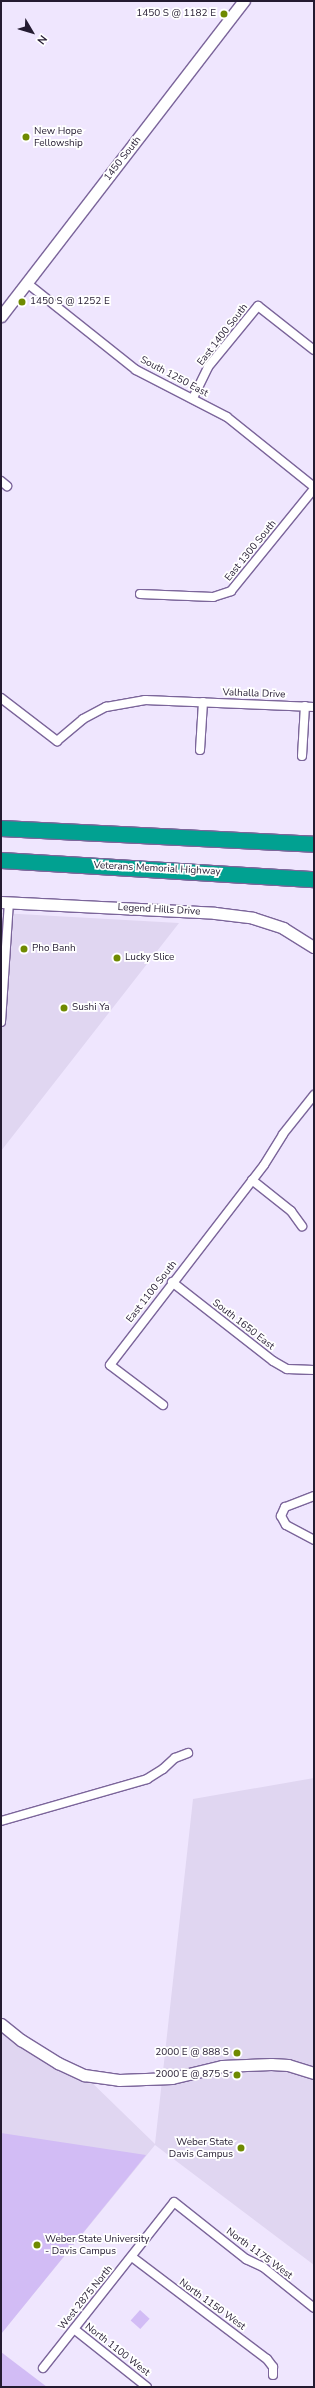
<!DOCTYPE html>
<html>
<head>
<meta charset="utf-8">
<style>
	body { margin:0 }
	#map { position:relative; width:315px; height:2388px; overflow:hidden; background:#efe6fe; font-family:"Nunito Sans",sans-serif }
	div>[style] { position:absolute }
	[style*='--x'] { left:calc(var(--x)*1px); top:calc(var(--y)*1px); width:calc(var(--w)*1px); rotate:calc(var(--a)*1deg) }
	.built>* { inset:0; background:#e0d6f1 }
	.green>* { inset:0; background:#d2bcf5; transform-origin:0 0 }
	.roads { filter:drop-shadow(1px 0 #7b659a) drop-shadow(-1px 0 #7b659a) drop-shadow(0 1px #7b659a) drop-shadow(0 -1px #7b659a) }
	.minor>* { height:8px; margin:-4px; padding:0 4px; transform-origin:4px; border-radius:4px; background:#fff }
	.tertiary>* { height:11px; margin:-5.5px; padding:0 5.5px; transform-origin:5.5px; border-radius:5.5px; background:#fff }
	.motorway>* { height:15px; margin:-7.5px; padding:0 7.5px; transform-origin:7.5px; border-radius:7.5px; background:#01a191 }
	.dots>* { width:11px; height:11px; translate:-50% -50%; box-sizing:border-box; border:2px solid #fff; border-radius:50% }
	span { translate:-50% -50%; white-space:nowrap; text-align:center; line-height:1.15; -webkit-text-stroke:3.5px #fff; paint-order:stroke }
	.poi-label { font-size:10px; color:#241b31 }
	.right { translate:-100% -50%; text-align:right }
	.left { translate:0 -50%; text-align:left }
	.street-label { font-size:10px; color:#241b31 }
	.frame { position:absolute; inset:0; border:2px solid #241b31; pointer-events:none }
	.north { position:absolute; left:12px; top:12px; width:40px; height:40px; -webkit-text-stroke:3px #fff; paint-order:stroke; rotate:128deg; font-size:11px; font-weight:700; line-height:16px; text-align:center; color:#241b31 }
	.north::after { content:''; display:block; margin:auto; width:14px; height:18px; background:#241b31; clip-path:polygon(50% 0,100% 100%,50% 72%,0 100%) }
</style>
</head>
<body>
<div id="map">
	<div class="built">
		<div style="clip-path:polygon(1px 913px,179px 923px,1px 1151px)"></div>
		<div style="clip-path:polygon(314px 1778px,314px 2265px,155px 2145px,1px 2334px,1px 2024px,84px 2075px,155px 2144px,193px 1799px)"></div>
	</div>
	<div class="green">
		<div style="clip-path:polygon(1px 2133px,146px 2155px,1px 2334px)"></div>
		<div style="left:140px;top:2310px;width:13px;height:14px;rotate:42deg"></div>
		<div style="clip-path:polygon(1px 2352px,47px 2387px,1px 2387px)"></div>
	</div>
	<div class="roads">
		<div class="minor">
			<div style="--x:27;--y:283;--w:139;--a:38.6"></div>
			<div style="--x:136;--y:370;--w:102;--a:27.3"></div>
			<div style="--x:227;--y:417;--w:112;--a:38.8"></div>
			<div style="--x:193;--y:398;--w:34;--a:-64"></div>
			<div style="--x:208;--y:367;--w:79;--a:-50.7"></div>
			<div style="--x:258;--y:306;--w:71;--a:38.2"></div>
			<div style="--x:1;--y:481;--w:8;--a:40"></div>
			<div style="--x:140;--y:594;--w:73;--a:2.4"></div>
			<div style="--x:213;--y:597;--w:19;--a:-18"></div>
			<div style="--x:231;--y:591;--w:132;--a:-50.9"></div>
			<div style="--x:1;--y:698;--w:71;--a:37.5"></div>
			<div style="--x:57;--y:741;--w:34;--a:-40"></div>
			<div style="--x:83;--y:719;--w:26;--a:-28"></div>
			<div style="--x:106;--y:707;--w:40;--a:-10"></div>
			<div style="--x:145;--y:700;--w:169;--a:2.4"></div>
			<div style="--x:200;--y:750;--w:48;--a:-86.4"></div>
			<div style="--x:302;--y:756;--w:50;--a:-86.6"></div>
			<div style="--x:1;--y:1022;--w:119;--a:-86.2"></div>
			<div style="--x:252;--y:1180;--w:50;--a:38.5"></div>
			<div style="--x:291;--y:1211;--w:19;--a:54"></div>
			<div style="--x:172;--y:1282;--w:128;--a:38"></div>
			<div style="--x:273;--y:1361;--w:16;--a:30"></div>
			<div style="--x:287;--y:1369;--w:27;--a:2"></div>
			<div style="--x:163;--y:1405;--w:66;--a:-143"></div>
			<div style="--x:110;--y:1365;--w:252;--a:-52.4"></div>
			<div style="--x:264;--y:1165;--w:36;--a:-58"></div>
			<div style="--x:283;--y:1134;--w:50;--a:-51.5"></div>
			<div style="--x:314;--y:1496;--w:31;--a:159"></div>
			<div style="--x:285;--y:1507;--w:10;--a:114"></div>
			<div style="--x:281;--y:1516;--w:10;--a:61"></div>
			<div style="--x:286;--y:1525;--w:32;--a:28"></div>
			<div style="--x:1;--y:1821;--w:152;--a:-16"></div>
			<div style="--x:147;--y:1779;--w:19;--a:-32"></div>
			<div style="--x:163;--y:1769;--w:16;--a:-43"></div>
			<div style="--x:175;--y:1758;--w:14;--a:-21"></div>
			<div style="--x:132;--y:2257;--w:169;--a:37.1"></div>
			<div style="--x:267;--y:2359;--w:10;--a:53"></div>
			<div style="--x:273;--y:2367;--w:8;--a:90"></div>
			<div style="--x:74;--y:2329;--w:93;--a:38.5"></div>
			<div style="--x:43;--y:2368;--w:211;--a:-51.7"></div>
			<div style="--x:174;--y:2202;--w:92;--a:38.4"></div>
			<div style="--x:246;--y:2259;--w:19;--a:25"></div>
			<div style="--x:263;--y:2267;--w:65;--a:38.8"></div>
		</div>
		<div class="tertiary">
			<div style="--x:1;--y:316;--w:398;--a:-52.4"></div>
			<div style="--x:1;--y:902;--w:214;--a:2.9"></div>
			<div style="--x:215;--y:913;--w:38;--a:7"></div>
			<div style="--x:253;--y:918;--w:32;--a:18"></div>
			<div style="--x:283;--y:928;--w:36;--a:32"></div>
			<div style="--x:1;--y:2024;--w:26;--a:39"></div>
			<div style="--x:21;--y:2040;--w:44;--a:31.9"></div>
			<div style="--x:58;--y:2063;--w:29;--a:25"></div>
			<div style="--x:84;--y:2075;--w:35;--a:8"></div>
			<div style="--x:119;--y:2080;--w:53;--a:-2.2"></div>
			<div style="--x:172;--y:2078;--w:51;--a:-13.5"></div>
			<div style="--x:222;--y:2066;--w:49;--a:-2.3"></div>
			<div style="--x:271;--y:2064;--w:17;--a:3"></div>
			<div style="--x:288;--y:2065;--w:27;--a:17"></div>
		</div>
		<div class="motorway">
			<div style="--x:1;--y:828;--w:313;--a:2.9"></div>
			<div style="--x:1;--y:860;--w:314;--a:3.5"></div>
		</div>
	</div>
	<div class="dots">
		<div style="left:224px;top:14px;background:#6f8a01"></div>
		<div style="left:26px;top:137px;background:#6f8a01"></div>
		<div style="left:22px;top:302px;background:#6f8a01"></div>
		<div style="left:24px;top:949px;background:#6f8a01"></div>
		<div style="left:117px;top:958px;background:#6f8a01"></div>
		<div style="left:64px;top:1008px;background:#6f8a01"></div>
		<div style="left:237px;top:2053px;background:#6f8a01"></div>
		<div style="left:237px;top:2075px;background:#6f8a01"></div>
		<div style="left:241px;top:2148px;background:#6f8a01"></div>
		<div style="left:37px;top:2245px;background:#6f8a01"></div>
	</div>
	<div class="poi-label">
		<span class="right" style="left:216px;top:14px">1450 S @ 1182 E</span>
		<span class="left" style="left:34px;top:137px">New Hope<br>Fellowship</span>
		<span class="left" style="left:30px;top:302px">1450 S @ 1252 E</span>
		<span class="left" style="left:32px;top:949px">Pho Banh</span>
		<span class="left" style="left:125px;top:958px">Lucky Slice</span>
		<span class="left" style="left:72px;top:1008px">Sushi Ya</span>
		<span class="right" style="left:229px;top:2053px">2000 E @ 888 S</span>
		<span class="right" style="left:229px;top:2075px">2000 E @ 875 S</span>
		<span class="right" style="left:233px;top:2148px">Weber State<br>Davis Campus</span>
		<span class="left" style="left:45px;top:2245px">Weber State University<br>- Davis Campus</span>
	</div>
	<div class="street-label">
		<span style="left:123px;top:159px;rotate:-52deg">1450 South</span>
		<span style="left:223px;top:335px;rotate:-52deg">East 1400 South</span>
		<span style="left:174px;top:377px;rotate:28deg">South 1250 East</span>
		<span style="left:251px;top:551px;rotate:-51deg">East 1300 South</span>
		<span style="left:254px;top:694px;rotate:2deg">Valhalla Drive</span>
		<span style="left:157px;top:869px;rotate:3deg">Veterans Memorial Highway</span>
		<span style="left:159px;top:910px;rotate:3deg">Legend Hills Drive</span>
		<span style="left:152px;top:1292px;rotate:-52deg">East 1100 South</span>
		<span style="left:243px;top:1325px;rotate:38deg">South 1650 East</span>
		<span style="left:259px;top:2254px;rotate:36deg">North 1175 West</span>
		<span style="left:86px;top:2298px;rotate:-51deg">West 2875 North</span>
		<span style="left:212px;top:2305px;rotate:36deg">North 1150 West</span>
		<span style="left:117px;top:2350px;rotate:38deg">North 1100 West</span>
	</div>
	<div class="frame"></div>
	<div class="north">N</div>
</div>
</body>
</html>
